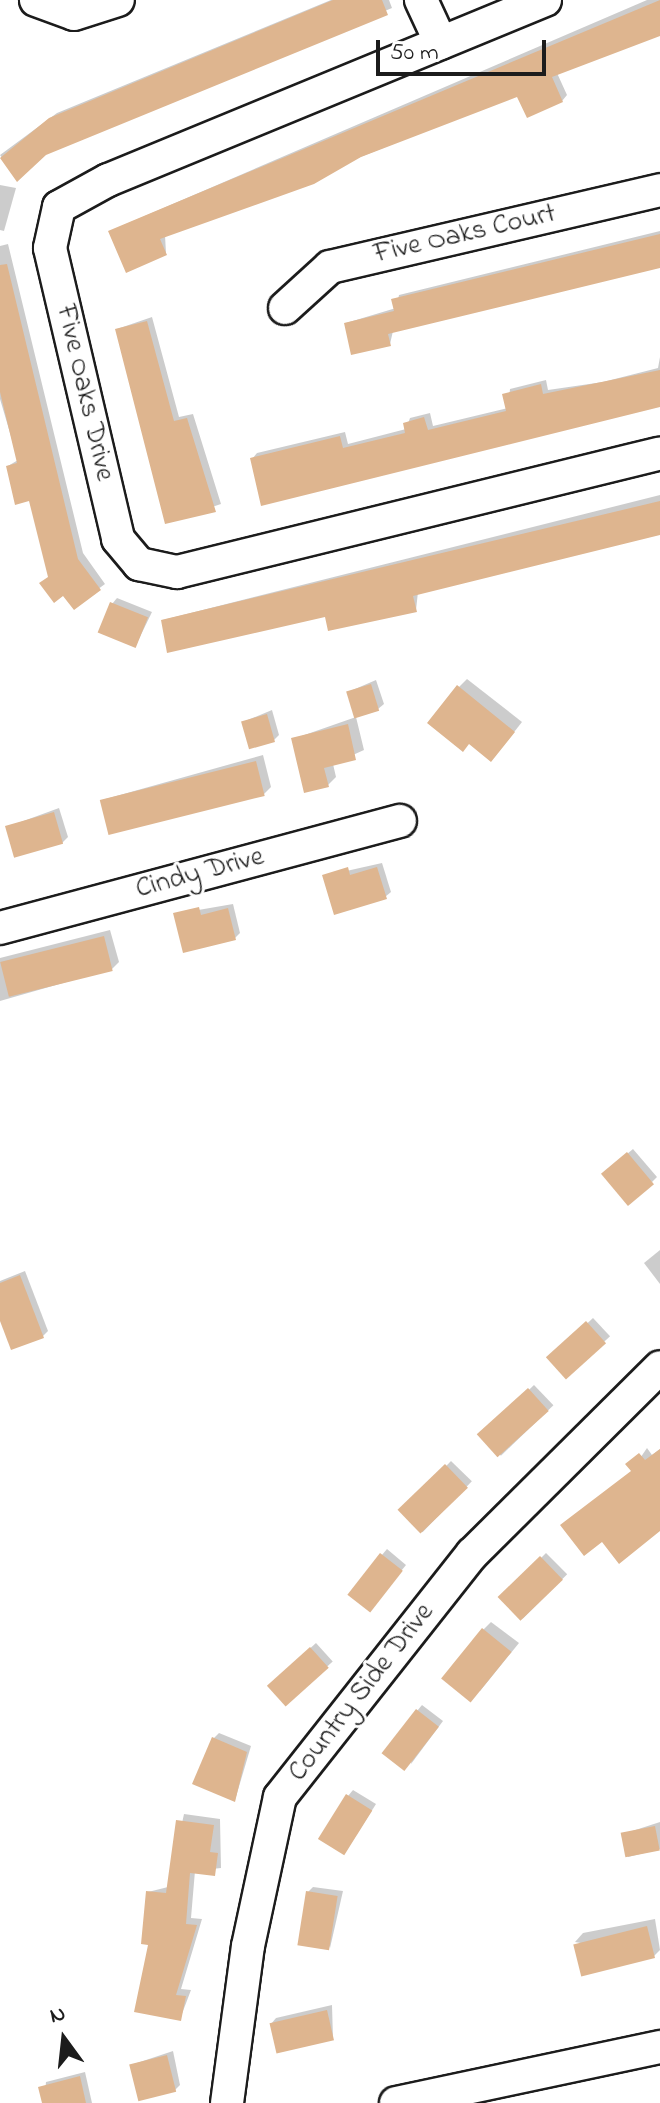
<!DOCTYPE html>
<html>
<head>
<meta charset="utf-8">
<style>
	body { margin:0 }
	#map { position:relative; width:660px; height:2103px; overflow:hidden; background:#fff; font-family:"Indie Flower",sans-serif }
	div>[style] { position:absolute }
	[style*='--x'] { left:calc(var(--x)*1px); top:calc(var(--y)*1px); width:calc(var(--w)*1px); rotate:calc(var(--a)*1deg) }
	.shadow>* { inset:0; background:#0003; transform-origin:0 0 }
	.building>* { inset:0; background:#deb58f; transform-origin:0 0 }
	.roads { filter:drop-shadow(2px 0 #1c1c1c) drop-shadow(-2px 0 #1c1c1c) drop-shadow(0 2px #1c1c1c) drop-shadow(0 -2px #1c1c1c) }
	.minor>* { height:32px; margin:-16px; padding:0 16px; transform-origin:16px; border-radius:16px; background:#fff }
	span { translate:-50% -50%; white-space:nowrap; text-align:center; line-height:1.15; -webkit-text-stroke:6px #fff; paint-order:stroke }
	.street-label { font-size:28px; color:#1c1c1c }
	.north { position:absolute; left:24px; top:1999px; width:80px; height:80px; -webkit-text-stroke:6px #fff; paint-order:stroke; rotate:345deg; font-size:22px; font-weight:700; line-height:32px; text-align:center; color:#1c1c1c }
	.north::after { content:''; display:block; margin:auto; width:28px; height:36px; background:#1c1c1c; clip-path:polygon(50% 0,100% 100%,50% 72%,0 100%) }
	.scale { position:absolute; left:376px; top:40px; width:170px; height:36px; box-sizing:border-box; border:4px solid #1c1c1c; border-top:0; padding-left:10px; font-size:24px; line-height:28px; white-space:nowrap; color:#1c1c1c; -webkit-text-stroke:6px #fff; paint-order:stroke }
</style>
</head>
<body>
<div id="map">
	<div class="shadow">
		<div style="clip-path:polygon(331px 0,389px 0,392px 8px,45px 153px,17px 179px,0 155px,57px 113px)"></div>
		<div style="clip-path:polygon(647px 0,660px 0,660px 34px,557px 73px,567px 95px,562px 101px,518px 94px,165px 235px,166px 253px,110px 231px)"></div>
		<div style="clip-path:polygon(0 185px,16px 188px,4px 231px,0 230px)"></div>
		<div style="clip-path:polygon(660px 231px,660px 266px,393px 331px,390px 344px,346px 323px,396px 308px,399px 295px)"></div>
		<div style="clip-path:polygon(8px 244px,83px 553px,105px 584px,74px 607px,50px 576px,30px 499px,8px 466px,18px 460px,0 399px,0 246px)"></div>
		<div style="clip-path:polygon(152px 317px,179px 417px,193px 414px,221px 504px,167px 522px,117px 329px)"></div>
		<div style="clip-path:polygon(660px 357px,660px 406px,263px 503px,252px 459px,257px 453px,345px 432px,348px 444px,406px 429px,410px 418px,430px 413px,433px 426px,508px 408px,510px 389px,546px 380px,548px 390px,603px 382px,658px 368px)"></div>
		<div style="clip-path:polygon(660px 495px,660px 533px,418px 592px,416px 610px,163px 620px)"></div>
		<div style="clip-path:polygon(117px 598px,152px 612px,136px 645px,112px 604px)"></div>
		<div style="clip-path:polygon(467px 679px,522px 722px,499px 751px,470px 742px,459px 687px)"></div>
		<div style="clip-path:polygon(376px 680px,384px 704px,378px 709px,348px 692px)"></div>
		<div style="clip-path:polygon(272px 710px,279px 735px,274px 740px,243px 722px)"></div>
		<div style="clip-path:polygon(356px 717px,364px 750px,333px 764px,336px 777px,328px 785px,293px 739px)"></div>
		<div style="clip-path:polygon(263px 755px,271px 787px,264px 794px,102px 800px)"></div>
		<div style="clip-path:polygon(59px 808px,68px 837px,62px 843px,7px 827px)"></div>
		<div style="clip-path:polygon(382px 863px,391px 892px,385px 897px,324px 876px)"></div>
		<div style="clip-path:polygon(233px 904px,240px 933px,235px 938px,175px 914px)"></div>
		<div style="clip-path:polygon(110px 930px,119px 962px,112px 969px,0 1001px,0 958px)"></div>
		<div style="clip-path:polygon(633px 1149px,657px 1177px,652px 1182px,609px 1169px)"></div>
		<div style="clip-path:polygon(660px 1250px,660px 1284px,644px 1263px)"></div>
		<div style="clip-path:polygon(25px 1271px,48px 1331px,43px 1336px,0 1315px,0 1281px)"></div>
		<div style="left:593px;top:1318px;width:25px;height:59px;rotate:47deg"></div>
		<div style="left:534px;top:1385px;width:28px;height:73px;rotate:46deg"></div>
		<div style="clip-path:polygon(647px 1448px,652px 1455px,660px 1449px,660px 1521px,632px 1470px)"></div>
		<div style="left:451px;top:1461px;width:29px;height:71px;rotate:44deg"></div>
		<div style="clip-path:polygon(387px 1549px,406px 1565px,374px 1604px,349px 1594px)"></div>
		<div style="left:546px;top:1553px;width:30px;height:63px;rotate:45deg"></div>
		<div style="clip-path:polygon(491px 1622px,519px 1643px,480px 1691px,483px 1630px)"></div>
		<div style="left:316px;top:1643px;width:25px;height:63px;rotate:48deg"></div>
		<div style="clip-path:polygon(422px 1705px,443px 1721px,411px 1764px,417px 1711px)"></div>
		<div style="clip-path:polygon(219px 1733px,251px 1746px,235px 1800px,214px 1738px)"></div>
		<div style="clip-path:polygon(353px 1790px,376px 1804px,345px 1853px,348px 1796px)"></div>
		<div style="clip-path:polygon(184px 1814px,220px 1819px,221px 1868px,195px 1871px,191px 1918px,202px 1919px,181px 1989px,191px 1990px,180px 2019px,150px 1943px,148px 1892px,168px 1887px)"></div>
		<div style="clip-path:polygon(660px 1822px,660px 1849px,628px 1857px,623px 1834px)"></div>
		<div style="clip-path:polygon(313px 1887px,343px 1891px,330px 1948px,308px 1892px)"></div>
		<div style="clip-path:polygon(655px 1919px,660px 1950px,654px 1956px,575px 1942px,583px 1933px)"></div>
		<div style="clip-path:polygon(332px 2005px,333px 2039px,271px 2024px,276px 2018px)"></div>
		<div style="clip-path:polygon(173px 2051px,180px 2085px,175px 2090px,131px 2065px)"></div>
		<div style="clip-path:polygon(85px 2072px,92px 2103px,44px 2103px,46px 2082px)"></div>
	</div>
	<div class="building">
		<div style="clip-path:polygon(333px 0,382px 0,388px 15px,46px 155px,17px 182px,0 158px,49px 118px)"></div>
		<div style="clip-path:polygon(660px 0,660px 36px,552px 77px,563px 102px,527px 118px,517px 97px,361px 157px,314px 184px,160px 239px,167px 255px,126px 273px,108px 231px)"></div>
		<div style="clip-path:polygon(660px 234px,660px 268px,388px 334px,391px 346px,351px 355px,344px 323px,394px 311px,391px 299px)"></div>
		<div style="clip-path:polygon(7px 264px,78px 559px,101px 590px,74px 610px,63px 596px,54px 603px,39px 583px,48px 577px,29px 501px,15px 505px,6px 466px,17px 463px,0 392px,0 265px)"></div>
		<div style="clip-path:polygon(147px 321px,174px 421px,187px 418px,216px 512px,165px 524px,115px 329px)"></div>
		<div style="clip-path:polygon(660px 370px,660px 407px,261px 506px,250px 458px,340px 436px,343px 448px,405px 433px,403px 423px,424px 417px,428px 430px,506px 411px,502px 394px,541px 384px,543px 394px)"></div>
		<div style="clip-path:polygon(660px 501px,660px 535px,413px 596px,417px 612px,328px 631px,325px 617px,167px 653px,161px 620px)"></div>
		<div style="left:110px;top:602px;width:41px;height:33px;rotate:22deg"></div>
		<div style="left:371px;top:684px;width:28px;height:26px;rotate:73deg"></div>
		<div style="clip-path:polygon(457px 685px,515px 732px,491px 762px,469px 744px,463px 752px,427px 723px)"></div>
		<div style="left:267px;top:714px;width:29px;height:27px;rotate:74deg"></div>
		<div style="clip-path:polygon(348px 724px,356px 760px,324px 768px,329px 787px,304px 793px,291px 738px)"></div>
		<div style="left:256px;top:761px;width:36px;height:161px;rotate:76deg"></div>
		<div style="left:54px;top:812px;width:33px;height:51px;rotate:74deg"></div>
		<div style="clip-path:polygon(348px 867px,350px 875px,377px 867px,387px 899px,334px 915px,322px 875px)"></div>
		<div style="clip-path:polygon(199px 907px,201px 915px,228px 908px,236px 940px,183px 953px,173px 913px)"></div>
		<div style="left:104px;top:936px;width:36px;height:107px;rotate:76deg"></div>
		<div style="left:627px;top:1152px;width:42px;height:34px;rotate:50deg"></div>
		<div style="clip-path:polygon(20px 1275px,44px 1338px,11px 1350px,0 1321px,0 1283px)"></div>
		<div style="left:586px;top:1321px;width:30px;height:54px;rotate:48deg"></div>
		<div style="left:528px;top:1388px;width:31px;height:69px;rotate:48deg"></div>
		<div style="clip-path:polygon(660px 1449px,660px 1531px,619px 1564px,602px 1542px,584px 1556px,560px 1525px,631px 1471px,625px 1464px,639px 1453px,645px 1460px)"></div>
		<div style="left:445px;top:1464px;width:33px;height:66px;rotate:46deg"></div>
		<div style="left:380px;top:1553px;width:29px;height:53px;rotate:38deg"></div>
		<div style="left:540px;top:1556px;width:33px;height:59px;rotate:46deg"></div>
		<div style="left:482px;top:1628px;width:38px;height:65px;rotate:39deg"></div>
		<div style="left:310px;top:1647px;width:28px;height:58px;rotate:48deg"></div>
		<div style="left:416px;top:1709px;width:29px;height:56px;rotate:38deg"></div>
		<div style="clip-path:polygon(212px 1737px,247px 1752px,235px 1802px,192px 1784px)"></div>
		<div style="left:346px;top:1794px;width:31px;height:53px;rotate:32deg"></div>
		<div style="clip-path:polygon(176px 1820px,214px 1825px,210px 1852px,218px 1853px,215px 1876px,190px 1873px,186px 1924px,197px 1925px,176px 1995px,186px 1996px,181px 2021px,134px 2012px,148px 1945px,141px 1944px,146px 1891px,166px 1893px)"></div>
		<div style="left:655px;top:1826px;width:25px;height:35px;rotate:79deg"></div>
		<div style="left:306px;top:1891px;width:32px;height:55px;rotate:9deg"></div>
		<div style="left:647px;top:1926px;width:33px;height:76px;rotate:76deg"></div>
		<div style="left:327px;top:2010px;width:31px;height:59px;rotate:77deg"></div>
		<div style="left:167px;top:2055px;width:38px;height:39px;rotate:76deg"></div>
		<div style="clip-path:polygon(80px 2076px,86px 2103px,42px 2103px,38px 2087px)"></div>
	</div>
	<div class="roads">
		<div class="minor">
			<div style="--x:36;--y:0;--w:40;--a:20.2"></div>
			<div style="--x:74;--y:14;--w:46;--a:-17.7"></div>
			<div style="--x:421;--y:0;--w:47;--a:65.1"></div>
			<div style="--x:545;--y:0;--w:473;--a:157.6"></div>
			<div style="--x:108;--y:180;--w:56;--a:151.1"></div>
			<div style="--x:59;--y:207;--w:42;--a:102.4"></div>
			<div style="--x:50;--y:248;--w:299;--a:76.8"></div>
			<div style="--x:118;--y:539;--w:33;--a:50"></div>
			<div style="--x:139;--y:564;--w:39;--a:12"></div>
			<div style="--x:177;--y:572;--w:497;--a:-13.8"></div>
			<div style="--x:285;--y:308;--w:61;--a:-42.3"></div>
			<div style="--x:330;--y:267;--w:339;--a:-13.1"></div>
			<div style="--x:0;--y:928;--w:414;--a:-15"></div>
			<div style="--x:227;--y:2103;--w:158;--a:-82.4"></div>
			<div style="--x:248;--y:1946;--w:152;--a:-77.9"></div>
			<div style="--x:280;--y:1797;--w:310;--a:-51.7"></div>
			<div style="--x:472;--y:1554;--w:265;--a:-44.8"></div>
			<div style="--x:396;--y:2103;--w:270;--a:-12"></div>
		</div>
	</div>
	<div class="street-label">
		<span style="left:465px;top:235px;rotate:-13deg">Five Oaks Court</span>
		<span style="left:84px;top:393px;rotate:77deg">Five Oaks Drive</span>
		<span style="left:200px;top:874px;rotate:-15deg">Cindy Drive</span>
		<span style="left:362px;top:1693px;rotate:-52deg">Country Side Drive</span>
	</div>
	<div class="north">N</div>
	<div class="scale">50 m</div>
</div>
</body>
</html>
